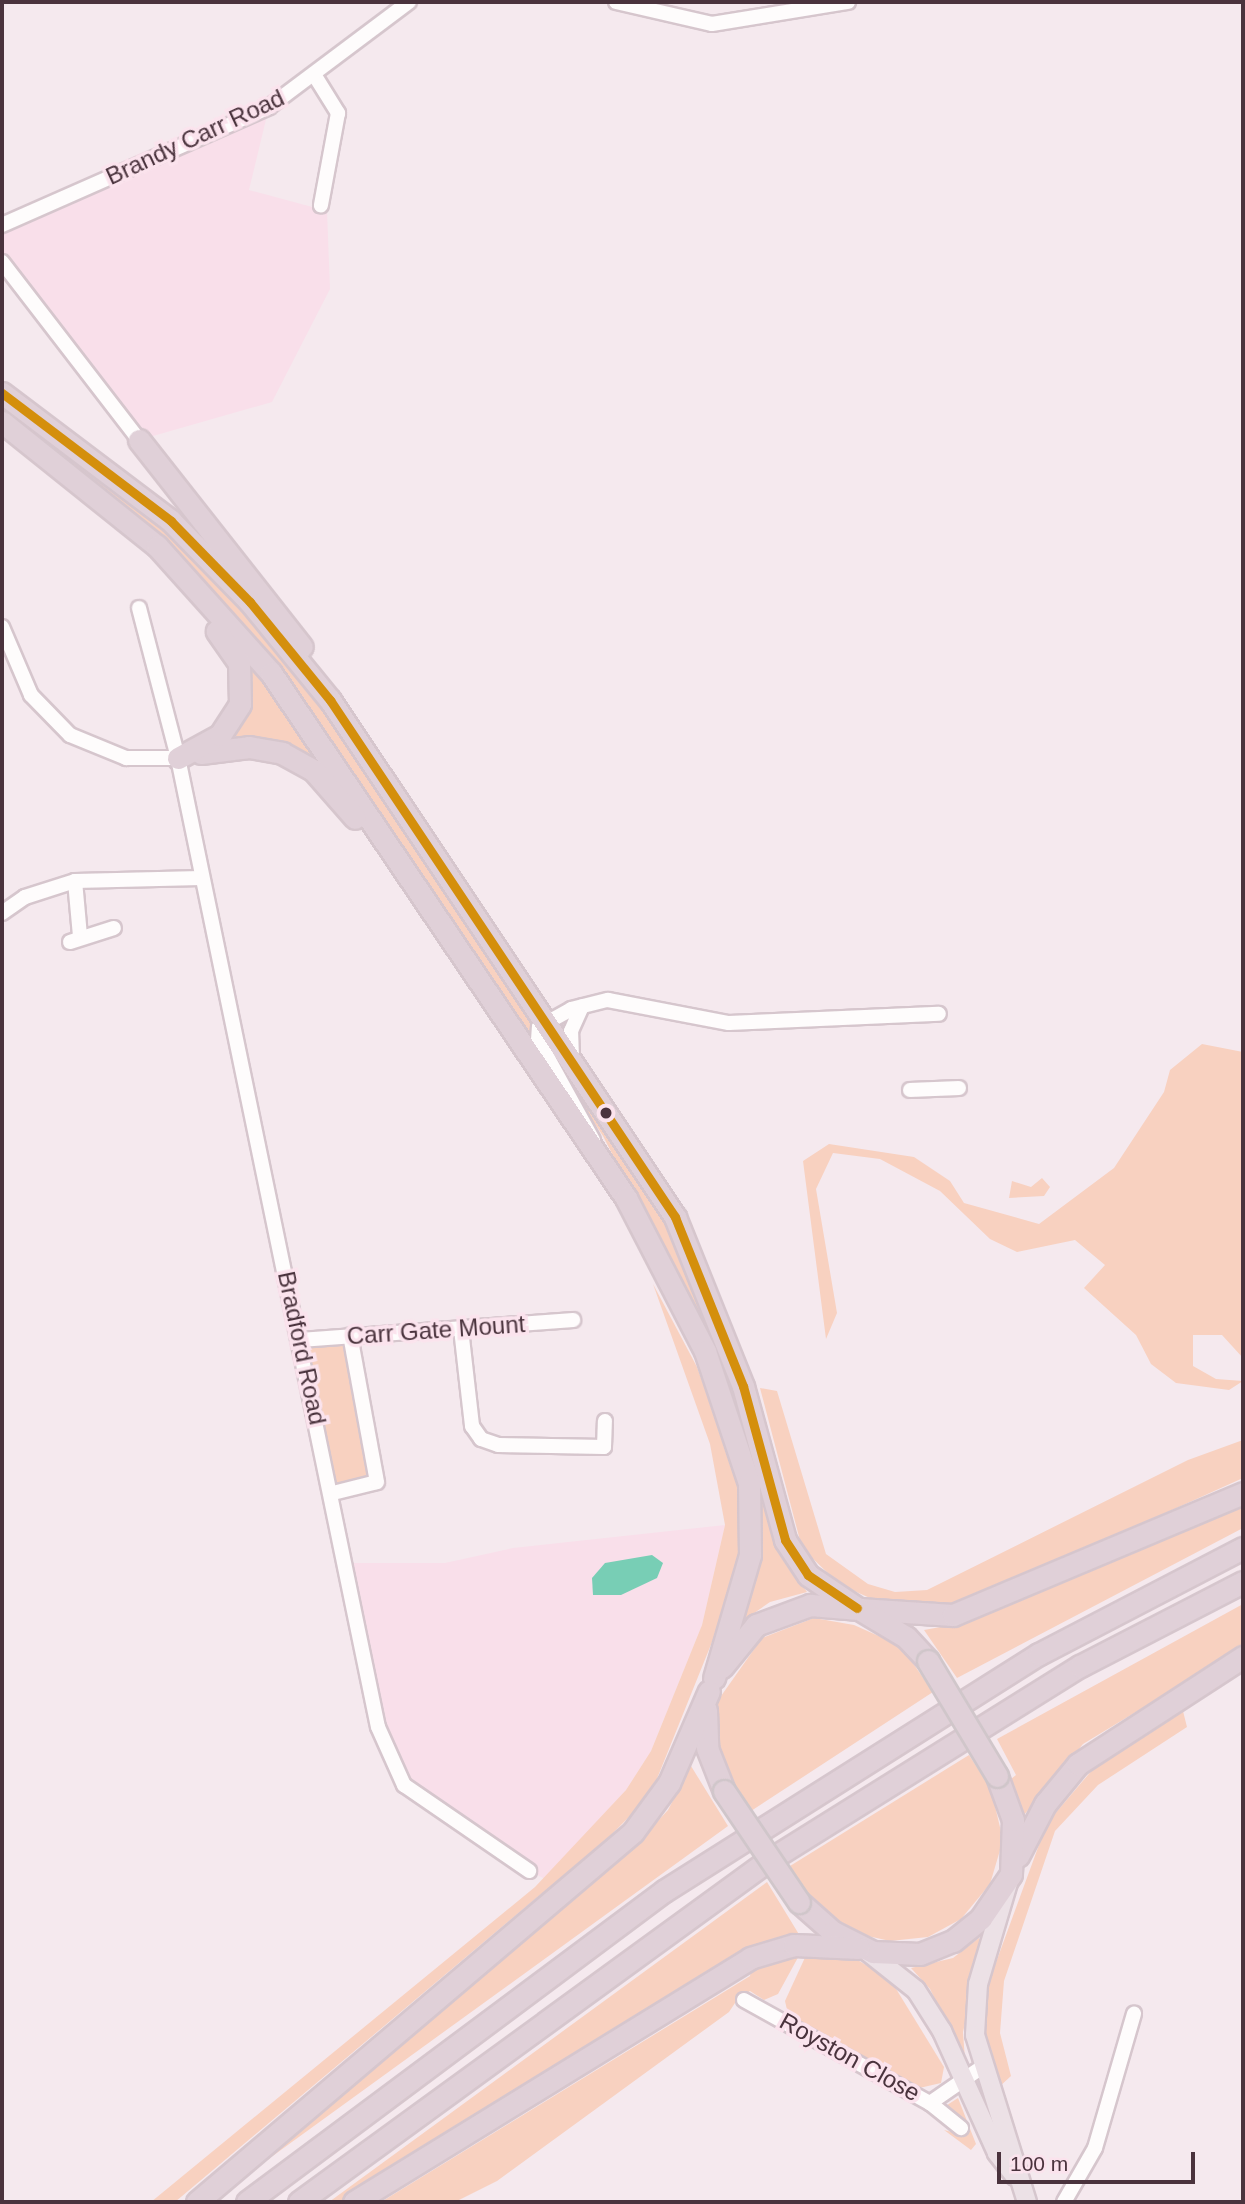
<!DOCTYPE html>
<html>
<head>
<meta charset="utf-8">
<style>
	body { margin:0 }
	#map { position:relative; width:1245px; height:2204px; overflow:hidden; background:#f5e9ee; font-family:Arial,sans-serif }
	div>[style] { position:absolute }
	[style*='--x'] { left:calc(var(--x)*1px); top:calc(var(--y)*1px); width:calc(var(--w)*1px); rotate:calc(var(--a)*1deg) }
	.built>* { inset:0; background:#f9dfea }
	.green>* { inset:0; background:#f8d1c0; transform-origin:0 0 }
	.water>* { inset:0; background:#78ceb5 }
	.roads { filter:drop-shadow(2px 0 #d6c6cd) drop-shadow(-2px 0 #d6c6cd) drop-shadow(0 2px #d6c6cd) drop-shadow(0 -2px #d6c6cd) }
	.minor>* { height:14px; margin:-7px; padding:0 7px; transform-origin:7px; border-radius:7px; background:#fefcfc }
	.major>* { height:18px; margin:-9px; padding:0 9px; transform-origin:9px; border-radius:9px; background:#ece1e6 }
	.highway>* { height:21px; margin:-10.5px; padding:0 10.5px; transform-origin:10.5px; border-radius:10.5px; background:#e0d0d8 }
	.bridges { filter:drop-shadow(2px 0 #d0c6ca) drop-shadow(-2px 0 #d0c6ca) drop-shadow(0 2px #d0c6ca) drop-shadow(0 -2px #d0c6ca) }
	.highway-bridge>* { height:21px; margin:-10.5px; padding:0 10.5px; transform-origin:10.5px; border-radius:10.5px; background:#e0d0d8 }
	.bus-1>* { height:9px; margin:-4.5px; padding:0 4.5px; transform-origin:4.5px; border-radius:4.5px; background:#d48f0c }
	.dots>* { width:19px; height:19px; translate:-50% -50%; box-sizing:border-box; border:4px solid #fbe3ed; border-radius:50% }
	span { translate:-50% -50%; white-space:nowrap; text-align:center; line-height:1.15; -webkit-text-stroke:7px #fbe3ed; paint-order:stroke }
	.street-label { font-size:24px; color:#4a333d }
	.frame { position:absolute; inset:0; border:4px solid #4a333d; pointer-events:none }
	.scale { position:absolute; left:997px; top:2152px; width:198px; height:32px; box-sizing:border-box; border:4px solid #4a333d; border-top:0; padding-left:9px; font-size:21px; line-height:24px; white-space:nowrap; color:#4a333d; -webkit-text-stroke:5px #fbe3ed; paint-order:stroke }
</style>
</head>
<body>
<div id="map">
	<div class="built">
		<div style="clip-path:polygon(269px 107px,249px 190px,327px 211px,330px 289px,272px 402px,139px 440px,2px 262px,2px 225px)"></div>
		<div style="clip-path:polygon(725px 1525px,702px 1625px,651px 1751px,626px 1790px,545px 1879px,504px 1858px,404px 1785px,378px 1727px,348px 1563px,445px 1563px,513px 1548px)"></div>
	</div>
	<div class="green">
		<div style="clip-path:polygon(2px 403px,143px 505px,261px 628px,348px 740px,537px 1021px,532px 1041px,182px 560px,71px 461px,2px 412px)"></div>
		<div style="clip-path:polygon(249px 667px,254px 667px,316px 759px,235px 738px,247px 709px)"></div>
		<div style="clip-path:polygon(1202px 1044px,1243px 1052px,1243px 1358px,1222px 1335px,1193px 1335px,1193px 1366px,1216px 1379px,1243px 1381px,1229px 1390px,1176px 1383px,1151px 1364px,1136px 1335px,1084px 1288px,1105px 1265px,1075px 1240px,1017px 1252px,990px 1239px,940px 1191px,880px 1159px,833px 1153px,816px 1189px,837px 1313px,826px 1339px,803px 1161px,829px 1144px,914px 1157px,950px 1181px,964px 1203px,1039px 1224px,1114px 1168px,1164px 1092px,1170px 1070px)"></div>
		<div style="clip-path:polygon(556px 1049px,666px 1217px,703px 1298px,775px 1547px,807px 1592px,770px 1602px,741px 1622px,760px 1536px,759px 1500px,715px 1355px,603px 1136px,547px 1052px)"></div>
		<div style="clip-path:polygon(1042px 1178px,1050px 1187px,1044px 1196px,1009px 1198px,1012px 1181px,1031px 1187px)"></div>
		<div style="clip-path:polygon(653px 1284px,697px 1367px,737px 1477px,745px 1522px,737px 1580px,650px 1796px,555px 1891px,541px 1894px,175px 2202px,151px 2202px,535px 1887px,626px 1790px,651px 1751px,702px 1625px,725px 1525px,710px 1444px)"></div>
		<div style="left:350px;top:1335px;width:149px;height:50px;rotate:80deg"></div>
		<div style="clip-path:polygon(760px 1388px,777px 1391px,826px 1554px,868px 1584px,895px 1592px,927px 1590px,1188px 1460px,1243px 1440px,1243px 1478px,957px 1607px,883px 1604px,839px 1584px,802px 1548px)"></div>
		<div style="clip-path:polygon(1243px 1502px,1243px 1528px,957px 1678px,924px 1630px,968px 1622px)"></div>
		<div style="clip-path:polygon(1243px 1604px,1243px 1647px,1083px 1744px,1024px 1815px,1011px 1779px,1016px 1775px,997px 1739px)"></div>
		<div style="clip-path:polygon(814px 1618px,854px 1625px,901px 1646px,933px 1692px,751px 1811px,728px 1778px,715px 1743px,714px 1706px,762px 1638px)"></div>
		<div style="clip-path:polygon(1183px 1711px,1187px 1727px,1098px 1785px,1055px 1831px,1004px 1981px,1000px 2033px,1011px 2076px,998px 2088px,984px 2043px,983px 1998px,1047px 1823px,1099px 1762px)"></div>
		<div style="clip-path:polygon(969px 1755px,991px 1789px,1003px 1840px,990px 1884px,961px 1919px,928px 1937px,890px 1941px,859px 1934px,816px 1905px,790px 1866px)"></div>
		<div style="clip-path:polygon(691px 1766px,728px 1826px,209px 2202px,632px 1849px,668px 1810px)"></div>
		<div style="clip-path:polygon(767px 1882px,800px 1936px,755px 1947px,339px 2202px,329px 2202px)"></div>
		<div style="clip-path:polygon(979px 1938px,984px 1942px,963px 2032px,965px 2060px,930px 1989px,911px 1968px,953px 1958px)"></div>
		<div style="clip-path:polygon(808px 1951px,854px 1958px,890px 1979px,944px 2067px,941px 2083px,915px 2089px,788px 2014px,785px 2001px)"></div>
		<div style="clip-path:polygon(801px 1952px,778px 1994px,764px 2000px,750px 1991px,737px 2000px,729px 2012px,497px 2181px,455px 2202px,381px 2202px,750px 1976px,752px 1966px)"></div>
		<div style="clip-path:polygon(958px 2098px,976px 2144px,971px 2150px,944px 2130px,960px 2134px,944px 2107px)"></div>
	</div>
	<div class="water">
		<div style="clip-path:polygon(652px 1555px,663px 1563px,657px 1578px,621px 1595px,593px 1595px,592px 1578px,605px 1563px)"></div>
	</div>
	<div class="roads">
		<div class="minor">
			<div style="--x:616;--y:2;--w:98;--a:12.9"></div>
			<div style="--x:712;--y:24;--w:138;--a:-9.2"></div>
			<div style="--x:315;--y:76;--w:44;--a:58.1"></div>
			<div style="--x:338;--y:113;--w:94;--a:100.5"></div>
			<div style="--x:2;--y:225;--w:292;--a:-23.8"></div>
			<div style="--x:269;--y:107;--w:175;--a:-36.9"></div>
			<div style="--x:2;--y:262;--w:225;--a:52.4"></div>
			<div style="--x:139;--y:608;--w:155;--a:75.4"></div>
			<div style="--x:178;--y:758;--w:989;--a:78.34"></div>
			<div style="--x:378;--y:1727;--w:64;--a:65.9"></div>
			<div style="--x:404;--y:1785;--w:152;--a:34.5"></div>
			<div style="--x:2;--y:627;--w:74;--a:66.9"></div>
			<div style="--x:31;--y:695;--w:56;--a:45.7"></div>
			<div style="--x:70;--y:735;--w:61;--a:22.3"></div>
			<div style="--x:126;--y:758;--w:52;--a:0"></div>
			<div style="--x:75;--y:881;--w:55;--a:84.8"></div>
			<div style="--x:2;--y:913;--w:28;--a:-35"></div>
			<div style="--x:25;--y:897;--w:52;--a:-17.7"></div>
			<div style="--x:75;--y:881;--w:126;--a:-1.4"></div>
			<div style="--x:70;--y:942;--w:46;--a:-17.7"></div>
			<div style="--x:572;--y:1058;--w:27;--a:-92"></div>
			<div style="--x:571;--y:1031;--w:27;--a:-66"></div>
			<div style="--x:910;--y:1090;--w:49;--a:-2.3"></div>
			<div style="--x:593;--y:1140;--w:114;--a:-118.8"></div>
			<div style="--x:538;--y:1040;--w:13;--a:-86"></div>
			<div style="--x:539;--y:1027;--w:37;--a:-29"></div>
			<div style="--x:571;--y:1009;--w:38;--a:-14"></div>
			<div style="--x:608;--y:1000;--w:123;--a:10.8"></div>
			<div style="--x:729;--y:1023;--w:210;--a:-2.5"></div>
			<div style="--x:461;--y:1329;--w:98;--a:83.5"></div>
			<div style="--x:472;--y:1426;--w:16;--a:55"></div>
			<div style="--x:481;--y:1439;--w:18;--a:19"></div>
			<div style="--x:498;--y:1445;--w:106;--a:1.1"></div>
			<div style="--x:604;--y:1447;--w:26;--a:-88"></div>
			<div style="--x:300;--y:1340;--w:274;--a:-4.2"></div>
			<div style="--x:333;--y:1493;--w:45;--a:-14"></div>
			<div style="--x:377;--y:1482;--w:149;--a:-100.4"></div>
			<div style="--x:744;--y:2000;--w:213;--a:29"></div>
			<div style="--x:930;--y:2103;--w:40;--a:39"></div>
			<div style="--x:930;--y:2103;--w:63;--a:-34.7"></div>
			<div style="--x:1064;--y:2202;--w:62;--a:-60.1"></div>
			<div style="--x:1095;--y:2148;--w:140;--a:-73.8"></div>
		</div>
		<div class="major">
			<div style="--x:1008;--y:1883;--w:105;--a:106.5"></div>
			<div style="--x:978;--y:1984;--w:51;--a:93.4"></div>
			<div style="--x:975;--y:2035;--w:175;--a:72.7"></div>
			<div style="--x:868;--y:1952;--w:61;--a:38.4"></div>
			<div style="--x:916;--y:1990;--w:49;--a:57.6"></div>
			<div style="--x:942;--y:2031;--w:134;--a:65.7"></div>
			<div style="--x:997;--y:2153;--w:29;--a:52"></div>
		</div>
		<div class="highway">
			<div style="--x:2;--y:393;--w:212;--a:37.1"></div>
			<div style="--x:171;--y:521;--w:113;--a:45.7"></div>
			<div style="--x:250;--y:602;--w:127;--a:50.8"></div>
			<div style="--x:330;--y:700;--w:622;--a:56.28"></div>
			<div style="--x:675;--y:1217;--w:182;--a:68.1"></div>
			<div style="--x:743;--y:1386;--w:160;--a:74.7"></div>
			<div style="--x:785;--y:1540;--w:42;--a:56.7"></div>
			<div style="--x:808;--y:1575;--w:59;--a:34"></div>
			<div style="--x:2;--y:422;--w:198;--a:38.7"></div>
			<div style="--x:157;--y:546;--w:171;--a:48.1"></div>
			<div style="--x:271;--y:673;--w:634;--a:55.93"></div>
			<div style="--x:626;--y:1198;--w:172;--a:62.7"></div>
			<div style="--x:705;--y:1351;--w:139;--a:71.6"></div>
			<div style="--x:749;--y:1483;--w:72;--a:89.2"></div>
			<div style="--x:750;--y:1555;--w:128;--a:106.3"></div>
			<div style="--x:139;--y:440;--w:263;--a:51.8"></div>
			<div style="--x:201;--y:753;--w:48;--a:-7.1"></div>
			<div style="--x:249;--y:747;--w:34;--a:10"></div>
			<div style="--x:282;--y:753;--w:37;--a:29"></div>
			<div style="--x:314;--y:771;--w:62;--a:48.9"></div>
			<div style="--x:178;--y:758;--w:48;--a:-28.7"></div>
			<div style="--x:220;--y:735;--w:37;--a:-57"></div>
			<div style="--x:240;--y:704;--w:41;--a:-91.4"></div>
			<div style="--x:239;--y:663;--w:39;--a:-125"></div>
			<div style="--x:859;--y:1609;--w:94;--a:3.7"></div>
			<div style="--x:953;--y:1615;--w:315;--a:-22.8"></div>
			<div style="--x:722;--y:1667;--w:54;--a:-51"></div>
			<div style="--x:756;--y:1625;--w:58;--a:-20.3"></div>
			<div style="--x:810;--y:1605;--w:49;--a:4.7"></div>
			<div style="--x:859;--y:1609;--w:55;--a:30.8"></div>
			<div style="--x:906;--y:1637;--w:33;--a:47"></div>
			<div style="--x:706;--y:1710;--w:38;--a:88"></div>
			<div style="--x:707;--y:1748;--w:46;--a:68.4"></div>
			<div style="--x:1018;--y:1856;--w:59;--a:-62.6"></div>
			<div style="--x:1045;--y:1804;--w:52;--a:-50.5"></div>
			<div style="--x:1078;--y:1764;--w:197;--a:-33"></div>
			<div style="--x:799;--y:1902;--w:45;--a:41.4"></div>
			<div style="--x:833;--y:1932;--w:45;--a:26.6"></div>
			<div style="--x:873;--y:1952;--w:47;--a:2.4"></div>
			<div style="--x:920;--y:1954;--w:35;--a:-22"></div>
			<div style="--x:953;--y:1941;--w:36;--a:-39"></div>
			<div style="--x:981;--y:1918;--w:53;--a:-55.7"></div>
			<div style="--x:1011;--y:1874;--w:54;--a:-87.9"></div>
			<div style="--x:1013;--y:1820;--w:47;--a:-110"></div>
			<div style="--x:197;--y:2202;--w:572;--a:-40.32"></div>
			<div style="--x:633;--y:1832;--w:61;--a:-53.7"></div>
			<div style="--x:669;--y:1783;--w:100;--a:-66.5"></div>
			<div style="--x:247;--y:2202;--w:520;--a:-36.72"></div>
			<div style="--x:664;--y:1891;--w:444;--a:-32.3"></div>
			<div style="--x:1039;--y:1654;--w:230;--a:-27.5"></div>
			<div style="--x:299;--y:2202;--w:578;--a:-36.06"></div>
			<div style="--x:766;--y:1862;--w:370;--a:-32"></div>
			<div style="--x:1080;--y:1666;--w:183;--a:-27.3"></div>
			<div style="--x:354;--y:2202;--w:465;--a:-31.6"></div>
			<div style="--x:750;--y:1958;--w:46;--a:-16.5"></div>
			<div style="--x:794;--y:1945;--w:65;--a:2.6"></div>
		</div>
	</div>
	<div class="bridges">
		<div class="highway-bridge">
			<div style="--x:928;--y:1661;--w:134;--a:59"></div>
			<div style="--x:724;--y:1791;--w:134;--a:56"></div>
		</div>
	</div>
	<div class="bus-1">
		<div style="--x:2;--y:393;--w:212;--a:37.1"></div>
		<div style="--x:171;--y:521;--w:113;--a:45.7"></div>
		<div style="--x:250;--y:602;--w:127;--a:50.8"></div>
		<div style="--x:330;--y:700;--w:622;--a:56.28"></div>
		<div style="--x:675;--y:1217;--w:182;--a:68.1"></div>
		<div style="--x:743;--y:1386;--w:160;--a:74.7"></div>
		<div style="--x:785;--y:1540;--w:42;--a:56.7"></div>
		<div style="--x:808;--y:1575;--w:59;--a:34"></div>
	</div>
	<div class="dots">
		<div style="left:606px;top:1113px;background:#4a333d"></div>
	</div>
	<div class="street-label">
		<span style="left:195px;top:137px;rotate:-25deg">Brandy Carr Road</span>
		<span style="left:436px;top:1330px;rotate:-4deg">Carr Gate Mount</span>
		<span style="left:302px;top:1348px;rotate:78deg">Bradford Road</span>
		<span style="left:850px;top:2057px;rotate:29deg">Royston Close</span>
	</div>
	<div class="frame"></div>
	<div class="scale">100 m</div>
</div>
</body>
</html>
